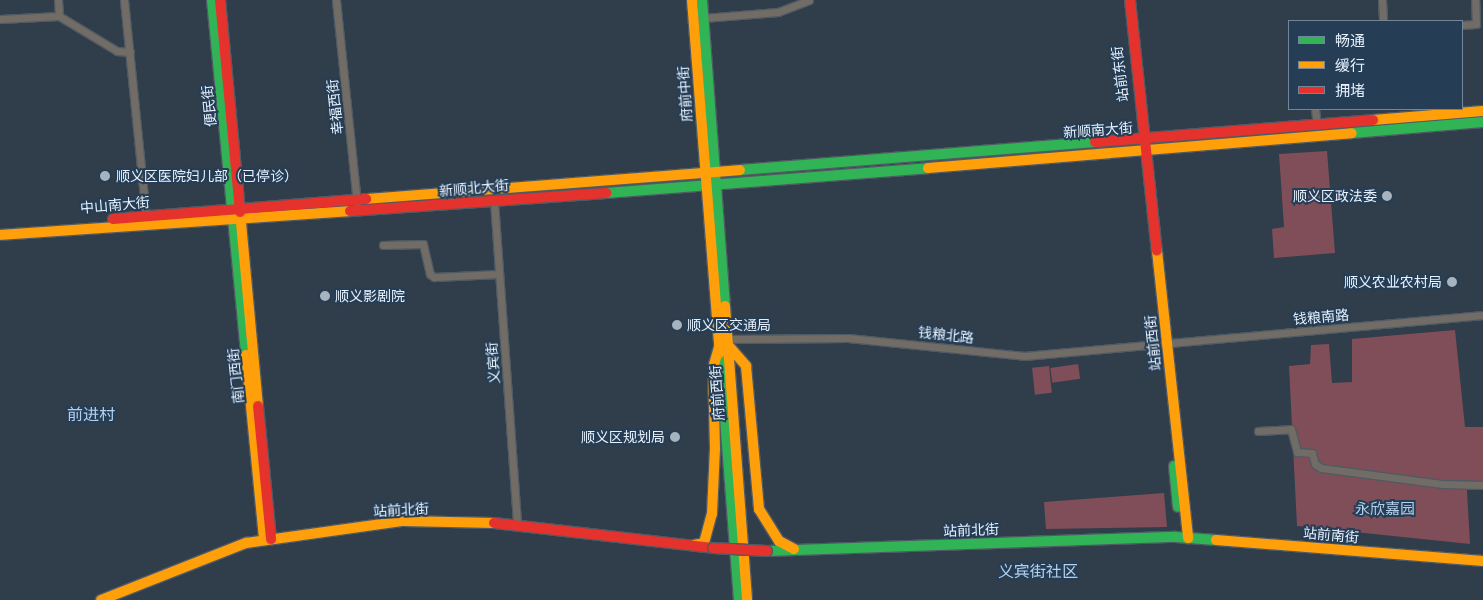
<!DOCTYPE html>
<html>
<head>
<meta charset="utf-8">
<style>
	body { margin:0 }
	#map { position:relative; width:1483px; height:600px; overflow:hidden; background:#303d4a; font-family:Cabin,"Noto Sans SC",sans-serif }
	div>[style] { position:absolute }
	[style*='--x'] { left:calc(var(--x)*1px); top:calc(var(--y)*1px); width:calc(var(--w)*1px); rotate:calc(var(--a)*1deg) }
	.green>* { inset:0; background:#7f4e59; transform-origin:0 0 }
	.roads { filter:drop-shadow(1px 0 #505a64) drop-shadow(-1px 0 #505a64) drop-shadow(0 1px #505a64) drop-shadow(0 -1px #505a64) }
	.street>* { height:7px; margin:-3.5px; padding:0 3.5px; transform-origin:3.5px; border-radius:3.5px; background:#716c66 }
	.fast>* { height:10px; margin:-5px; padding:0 5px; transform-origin:5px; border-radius:5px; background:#30b455 }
	.slow>* { height:10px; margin:-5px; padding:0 5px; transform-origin:5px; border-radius:5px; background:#ff9f0a }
	.jam>* { height:10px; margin:-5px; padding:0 5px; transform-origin:5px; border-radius:5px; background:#e5322d }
	.bridges { filter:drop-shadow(1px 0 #505a64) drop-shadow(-1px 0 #505a64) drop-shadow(0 1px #505a64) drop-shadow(0 -1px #505a64) }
	.jam-bridge>* { height:10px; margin:-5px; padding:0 5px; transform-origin:5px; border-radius:5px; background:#e5322d }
	.dots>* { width:14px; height:14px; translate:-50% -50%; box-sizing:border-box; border:2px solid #253d55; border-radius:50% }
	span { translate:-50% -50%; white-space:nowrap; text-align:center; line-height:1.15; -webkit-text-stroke:4px #253d55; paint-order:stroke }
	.street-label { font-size:14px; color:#e7f2fe }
	.poi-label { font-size:14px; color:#e7f2fe }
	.left { translate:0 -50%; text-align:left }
	.right { translate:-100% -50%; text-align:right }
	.neighbourhood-label { font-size:15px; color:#b3d0ec }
	.quarter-label { font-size:16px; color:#b3d0ec }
	.legend { position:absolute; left:1288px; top:20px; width:175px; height:90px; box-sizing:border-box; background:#253d55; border:1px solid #738599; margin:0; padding:6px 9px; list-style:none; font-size:15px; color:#e7f2fe }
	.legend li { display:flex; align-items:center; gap:10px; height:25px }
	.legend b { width:25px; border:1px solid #738599 }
</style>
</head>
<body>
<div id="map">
	<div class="green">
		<div style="clip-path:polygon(1327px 151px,1335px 253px,1274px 258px,1272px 229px,1284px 227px,1279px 154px)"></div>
		<div style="clip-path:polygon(1455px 330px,1465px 427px,1483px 427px,1483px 488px,1467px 487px,1467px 491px,1470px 544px,1297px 526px,1289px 366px,1310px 364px,1311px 345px,1329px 344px,1332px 383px,1352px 382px,1352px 339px)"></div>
		<div style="left:1078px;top:364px;width:15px;height:28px;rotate:82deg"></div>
		<div style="left:1049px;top:366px;width:27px;height:17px;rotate:84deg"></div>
		<div style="clip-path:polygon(1164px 493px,1167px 527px,1046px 529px,1044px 502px)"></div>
	</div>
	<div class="roads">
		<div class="street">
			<div style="--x:58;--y:0;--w:16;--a:86"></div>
			<div style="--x:124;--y:0;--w:217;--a:84.2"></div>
			<div style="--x:336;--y:0;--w:204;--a:84.1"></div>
			<div style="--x:1382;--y:0;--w:21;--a:87"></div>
			<div style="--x:703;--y:18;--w:75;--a:-4.6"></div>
			<div style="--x:778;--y:12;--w:33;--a:-21"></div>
			<div style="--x:0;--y:19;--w:59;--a:-2.9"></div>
			<div style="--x:59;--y:16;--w:68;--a:31.1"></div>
			<div style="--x:117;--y:51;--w:13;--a:4"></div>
			<div style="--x:1462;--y:25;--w:14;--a:-4"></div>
			<div style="--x:1476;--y:24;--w:24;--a:-92"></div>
			<div style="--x:1315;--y:109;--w:17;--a:83"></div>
			<div style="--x:494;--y:201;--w:324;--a:85.9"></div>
			<div style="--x:383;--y:245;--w:40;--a:-1.4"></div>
			<div style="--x:423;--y:244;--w:31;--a:77"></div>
			<div style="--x:430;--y:274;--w:5;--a:37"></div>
			<div style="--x:434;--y:277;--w:65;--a:-2.6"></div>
			<div style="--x:727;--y:339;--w:121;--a:-0.5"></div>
			<div style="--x:848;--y:338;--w:177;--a:5.8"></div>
			<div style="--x:1024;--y:356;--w:461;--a:-5.1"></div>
			<div style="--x:1258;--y:431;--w:33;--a:-3"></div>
			<div style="--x:1291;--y:429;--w:24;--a:75"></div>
			<div style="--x:1297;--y:452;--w:15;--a:4"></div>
			<div style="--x:1312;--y:453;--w:11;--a:75"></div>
			<div style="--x:1315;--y:464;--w:7;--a:34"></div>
			<div style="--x:1321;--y:468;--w:122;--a:7.5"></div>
			<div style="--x:1442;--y:484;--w:41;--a:1.4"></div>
		</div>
		<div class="fast">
			<div style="--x:212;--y:0;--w:357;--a:84.5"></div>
			<div style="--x:702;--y:0;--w:307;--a:85.7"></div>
			<div style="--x:1352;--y:133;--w:131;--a:-4.8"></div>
			<div style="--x:740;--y:170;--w:356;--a:-4.5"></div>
			<div style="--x:606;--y:193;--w:323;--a:-4.4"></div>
			<div style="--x:720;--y:353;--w:248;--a:85.6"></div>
			<div style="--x:1174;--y:466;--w:41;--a:84.4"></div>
			<div style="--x:767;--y:551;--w:409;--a:-2"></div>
			<div style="--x:1176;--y:537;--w:40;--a:4.3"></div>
		</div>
		<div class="slow">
			<div style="--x:692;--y:0;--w:354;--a:85.5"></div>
			<div style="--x:1373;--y:120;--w:110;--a:-4.7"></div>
			<div style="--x:928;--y:168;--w:425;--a:-4.7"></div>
			<div style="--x:366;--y:199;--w:375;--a:-4.4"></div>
			<div style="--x:240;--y:212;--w:195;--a:84.7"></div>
			<div style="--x:0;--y:235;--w:351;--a:-3.9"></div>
			<div style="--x:1157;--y:251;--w:289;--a:83.8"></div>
			<div style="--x:725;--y:306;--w:295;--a:85.7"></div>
			<div style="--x:728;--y:345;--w:28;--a:49"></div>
			<div style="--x:746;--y:366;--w:144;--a:84.8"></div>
			<div style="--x:759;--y:509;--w:38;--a:58"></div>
			<div style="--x:779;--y:541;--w:17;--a:28"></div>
			<div style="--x:246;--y:355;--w:186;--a:84.4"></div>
			<div style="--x:1216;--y:540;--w:268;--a:4.5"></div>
			<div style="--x:694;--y:545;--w:10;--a:-11"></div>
			<div style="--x:704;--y:543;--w:30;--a:-75"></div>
			<div style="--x:712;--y:514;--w:65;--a:-87.4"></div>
			<div style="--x:715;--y:449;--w:81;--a:-91.4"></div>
			<div style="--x:713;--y:368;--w:22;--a:-74"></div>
			<div style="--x:101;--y:600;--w:156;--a:-21.5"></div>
			<div style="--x:246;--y:543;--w:159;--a:-8"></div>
			<div style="--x:403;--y:521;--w:91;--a:1.3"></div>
		</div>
		<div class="jam">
			<div style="--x:220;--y:0;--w:213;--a:84.6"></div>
			<div style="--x:1130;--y:0;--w:252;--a:83.9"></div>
			<div style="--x:1095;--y:142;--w:279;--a:-4.5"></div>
			<div style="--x:350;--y:211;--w:257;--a:-4"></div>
			<div style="--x:113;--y:219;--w:254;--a:-4.5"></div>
			<div style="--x:258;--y:406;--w:134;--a:84.4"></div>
			<div style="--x:494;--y:523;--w:220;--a:6.5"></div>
		</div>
	</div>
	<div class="bridges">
		<div class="jam-bridge">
			<div style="--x:713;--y:548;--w:54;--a:3.2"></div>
		</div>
	</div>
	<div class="dots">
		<div style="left:105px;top:176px;background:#a7b3bf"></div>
		<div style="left:1387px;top:196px;background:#a7b3bf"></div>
		<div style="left:1452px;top:282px;background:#a7b3bf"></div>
		<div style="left:325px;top:296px;background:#a7b3bf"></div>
		<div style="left:677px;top:325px;background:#a7b3bf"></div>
		<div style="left:675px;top:437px;background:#a7b3bf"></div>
	</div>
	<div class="street-label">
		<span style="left:1120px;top:74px;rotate:-97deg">站前东街</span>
		<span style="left:685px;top:94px;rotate:-94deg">府前中街</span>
		<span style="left:209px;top:106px;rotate:-96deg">便民街</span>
		<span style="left:335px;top:107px;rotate:-96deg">幸福西街</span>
		<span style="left:1098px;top:130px;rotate:-4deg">新顺南大街</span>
		<span style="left:474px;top:188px;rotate:-5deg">新顺北大街</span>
		<span style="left:115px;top:205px;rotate:-5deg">中山南大街</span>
		<span style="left:1321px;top:317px;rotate:-5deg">钱粮南路</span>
		<span style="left:946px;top:335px;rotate:6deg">钱粮北路</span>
		<span style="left:1153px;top:343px;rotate:-96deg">站前西街</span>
		<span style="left:493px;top:363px;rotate:-94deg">义宾街</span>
		<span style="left:236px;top:376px;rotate:-96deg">南门西街</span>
		<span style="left:717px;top:393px;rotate:-94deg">府前西街</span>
		<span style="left:401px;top:510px;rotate:-3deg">站前北街</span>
		<span style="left:971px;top:530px;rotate:-2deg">站前北街</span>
		<span style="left:1331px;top:535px;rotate:5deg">站前南街</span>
	</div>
	<div class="poi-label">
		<span class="left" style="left:116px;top:176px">顺义区医院妇儿部（已停诊）</span>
		<span class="right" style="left:1377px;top:196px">顺义区政法委</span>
		<span class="right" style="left:1442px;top:282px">顺义农业农村局</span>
		<span class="left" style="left:335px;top:296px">顺义影剧院</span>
		<span class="left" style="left:687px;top:325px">顺义区交通局</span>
		<span class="right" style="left:665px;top:437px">顺义区规划局</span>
	</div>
	<div class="neighbourhood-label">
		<span style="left:1385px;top:510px">永欣嘉园</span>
	</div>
	<div class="quarter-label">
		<span style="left:91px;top:415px">前进村</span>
		<span style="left:1038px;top:572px">义宾街社区</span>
	</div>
	<ul class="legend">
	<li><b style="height:6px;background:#30b455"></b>畅通</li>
	<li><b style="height:6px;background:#ff9f0a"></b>缓行</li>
	<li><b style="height:6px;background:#e5322d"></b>拥堵</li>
	</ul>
</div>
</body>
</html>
